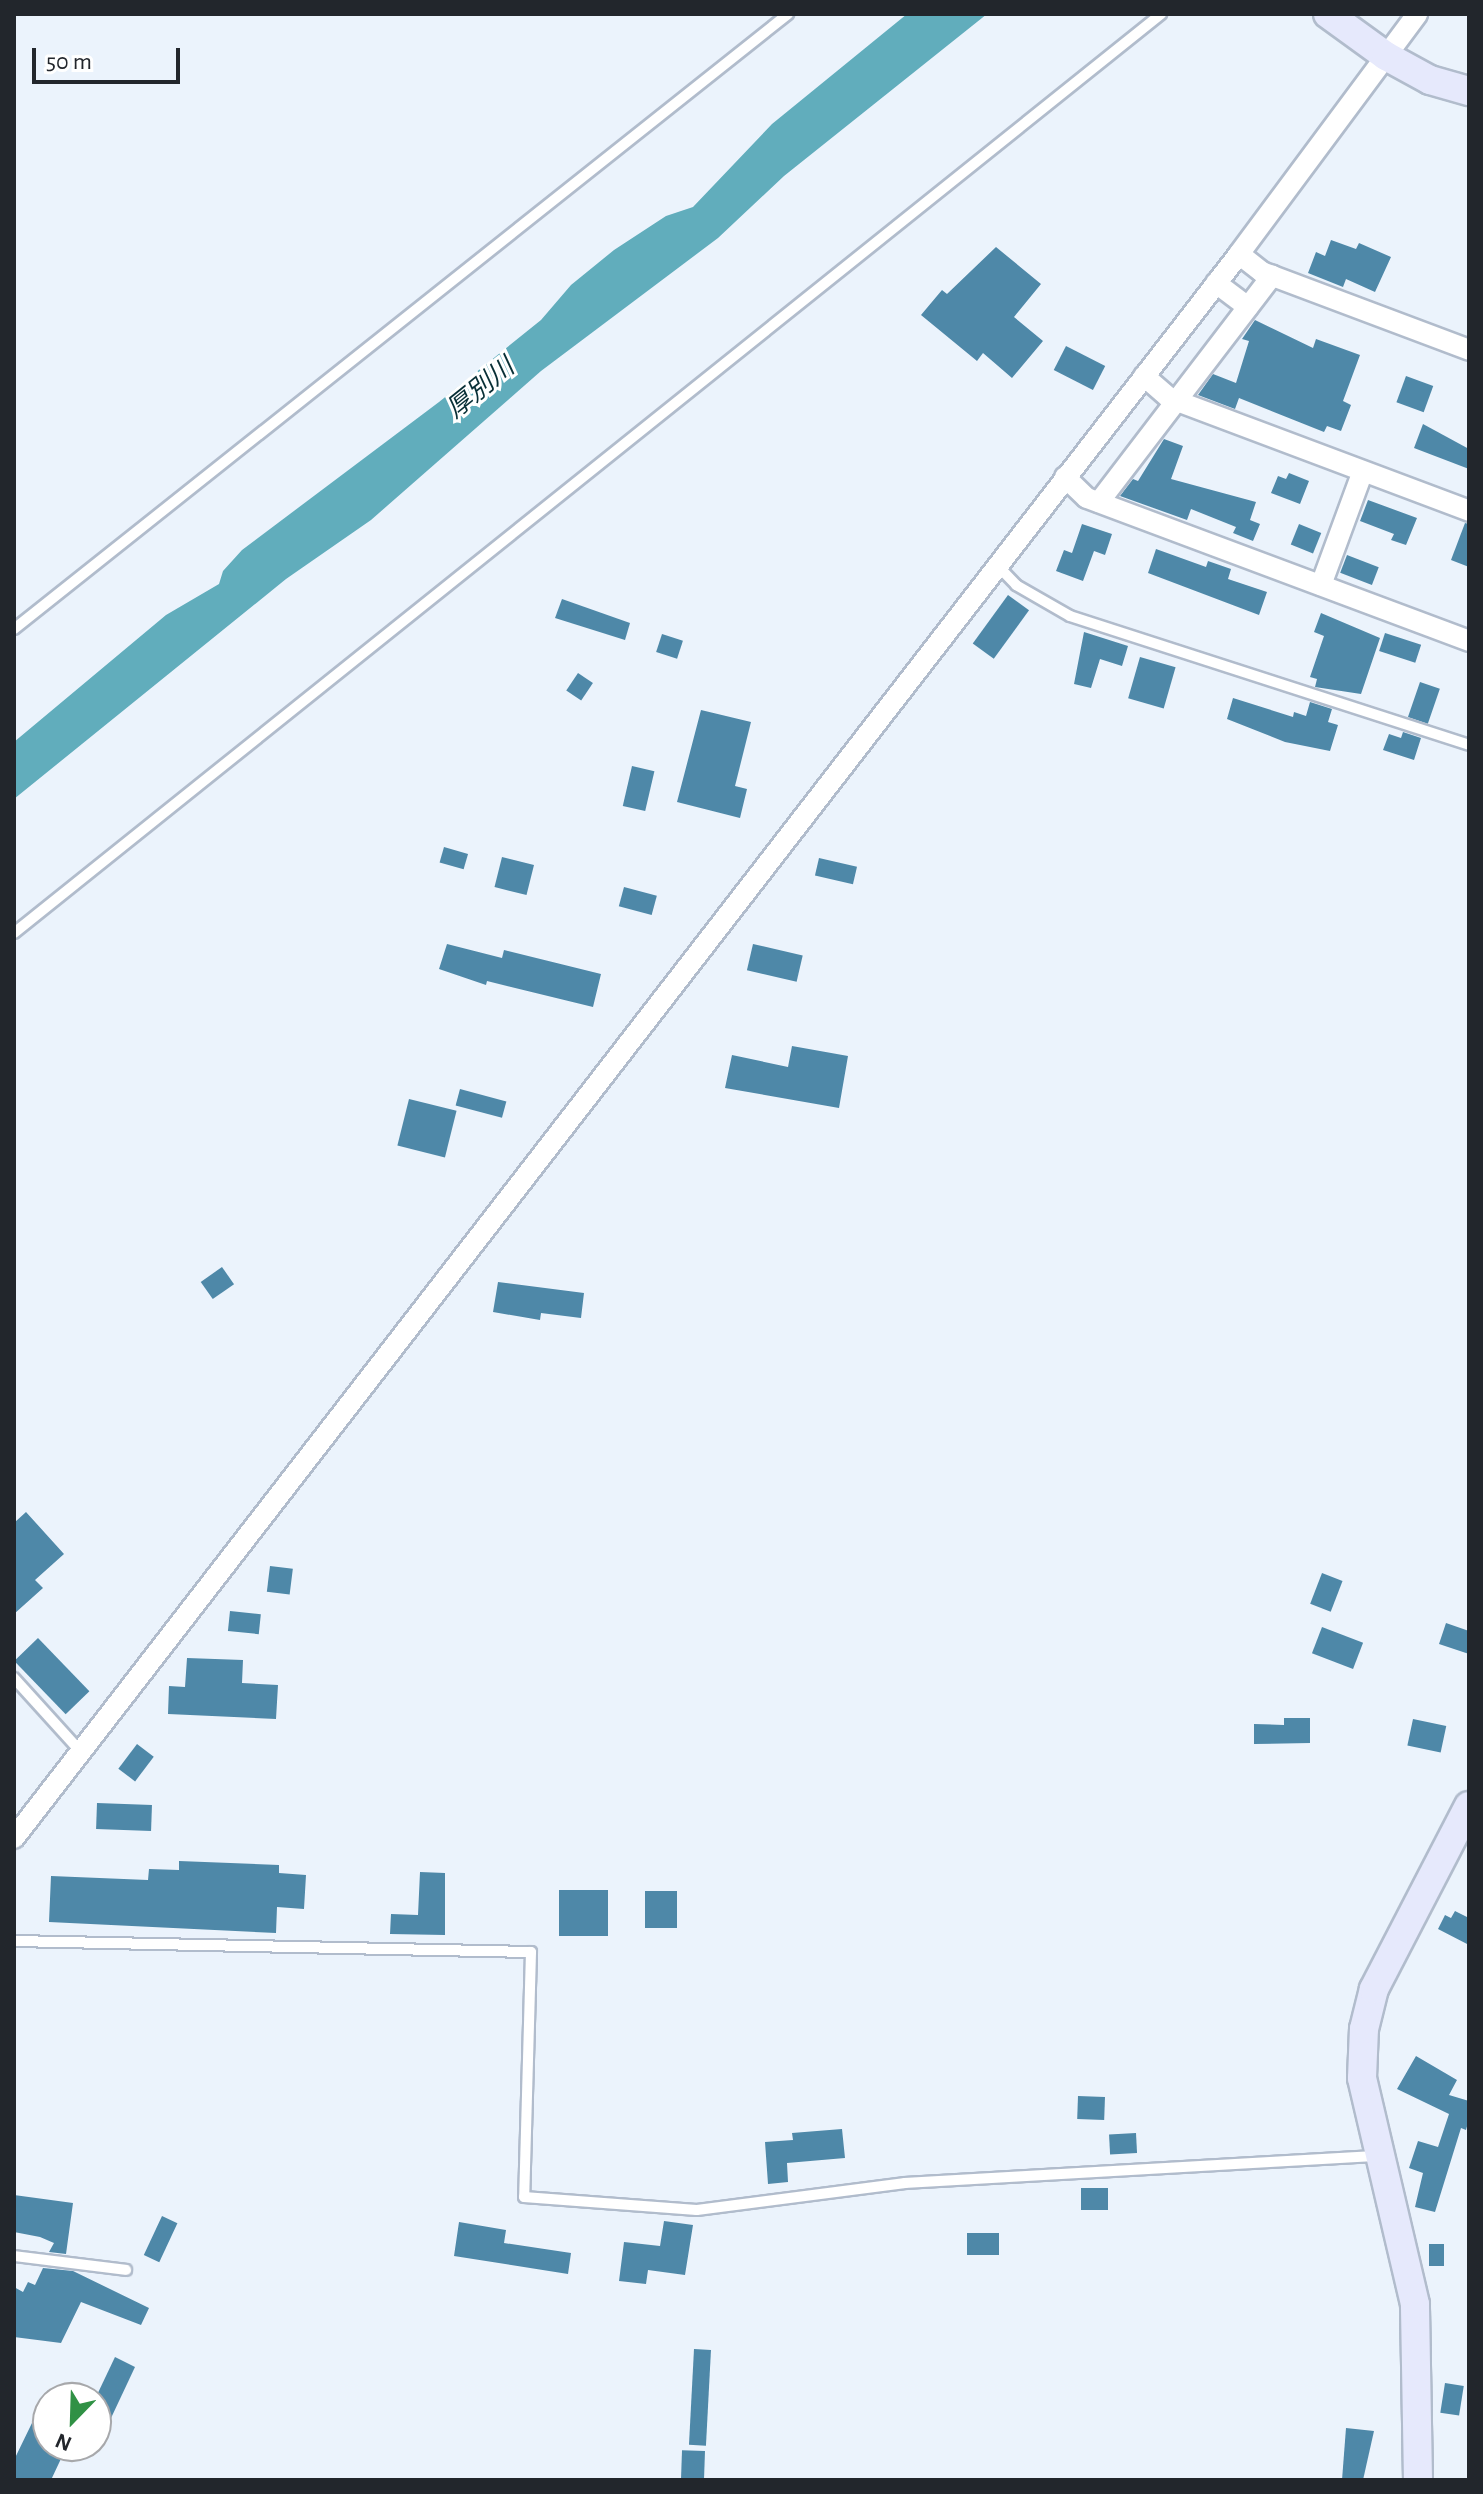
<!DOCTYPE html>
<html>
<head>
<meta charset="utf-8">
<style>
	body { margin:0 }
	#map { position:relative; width:1483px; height:2494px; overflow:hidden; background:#ebf3fc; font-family:"Alegreya Sans","Noto Sans JP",sans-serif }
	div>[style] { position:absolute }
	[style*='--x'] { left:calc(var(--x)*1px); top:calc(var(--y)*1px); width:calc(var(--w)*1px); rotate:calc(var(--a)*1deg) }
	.water>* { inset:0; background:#61adbc }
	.building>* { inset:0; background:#4e88a8; transform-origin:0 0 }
	.roads { filter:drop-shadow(2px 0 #b1bccc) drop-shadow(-2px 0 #b1bccc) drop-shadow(0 2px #b1bccc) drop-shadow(0 -2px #b1bccc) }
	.lane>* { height:10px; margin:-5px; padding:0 5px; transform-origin:5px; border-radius:5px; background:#fff }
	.street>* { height:20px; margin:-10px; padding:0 10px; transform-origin:10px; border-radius:10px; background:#fff }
	.secondary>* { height:28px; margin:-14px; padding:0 14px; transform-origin:14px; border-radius:14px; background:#e6e9fc }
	span { translate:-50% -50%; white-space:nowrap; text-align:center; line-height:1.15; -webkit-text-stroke:6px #fff; paint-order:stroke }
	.water-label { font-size:26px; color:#082f36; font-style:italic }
	.frame { position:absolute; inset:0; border:16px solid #22262c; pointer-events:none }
	.north { position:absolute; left:32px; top:2382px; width:80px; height:80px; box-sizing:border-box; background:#fff; border:2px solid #a7a8ab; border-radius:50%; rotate:203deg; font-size:22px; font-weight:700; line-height:32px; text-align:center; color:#22262c }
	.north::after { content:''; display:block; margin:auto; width:28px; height:36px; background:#309145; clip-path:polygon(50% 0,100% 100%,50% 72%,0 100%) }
	.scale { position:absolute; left:32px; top:48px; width:148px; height:36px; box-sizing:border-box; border:4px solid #22262c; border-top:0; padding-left:10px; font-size:24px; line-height:28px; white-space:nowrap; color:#22262c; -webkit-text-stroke:6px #fff; paint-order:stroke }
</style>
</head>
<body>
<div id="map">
	<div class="water">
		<div style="clip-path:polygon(907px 14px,987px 14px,784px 176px,718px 238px,541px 371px,371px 520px,286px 579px,14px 799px,14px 742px,166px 615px,219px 584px,223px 571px,242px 550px,439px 402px,541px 320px,571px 285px,614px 250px,666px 216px,693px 207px,772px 124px)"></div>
	</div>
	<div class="building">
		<div style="clip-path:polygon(1331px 240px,1356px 249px,1359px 243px,1391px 257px,1375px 292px,1346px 279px,1343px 287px,1308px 273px,1316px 252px,1325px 256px)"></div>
		<div style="clip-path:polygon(996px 247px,1041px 284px,1014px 317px,1043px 341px,1012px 378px,983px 353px,977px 361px,921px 315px,942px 290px,947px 294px)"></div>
		<div style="clip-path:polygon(1255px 320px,1313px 348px,1316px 339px,1360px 355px,1343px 401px,1351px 405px,1341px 431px,1327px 426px,1324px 432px,1239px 398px,1235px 409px,1198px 395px,1213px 374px,1236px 383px,1249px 341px,1242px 339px)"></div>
		<div style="left:1066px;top:346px;width:44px;height:27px;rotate:27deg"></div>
		<div style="left:1406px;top:376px;width:29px;height:28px;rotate:20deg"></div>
		<div style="clip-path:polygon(1423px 424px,1469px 449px,1469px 469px,1414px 448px)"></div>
		<div style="clip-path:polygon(1164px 439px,1183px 446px,1171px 479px,1256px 502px,1250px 520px,1260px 524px,1253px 541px,1233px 533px,1236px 527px,1191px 509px,1187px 520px,1120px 496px,1133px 479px,1138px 481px)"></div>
		<div style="clip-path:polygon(1289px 473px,1309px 481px,1300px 504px,1271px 493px,1278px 476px,1286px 479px)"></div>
		<div style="clip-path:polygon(1368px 500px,1417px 518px,1406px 545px,1391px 540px,1394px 534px,1360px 521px)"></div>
		<div style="clip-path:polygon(1465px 523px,1469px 524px,1469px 567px,1451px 560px)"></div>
		<div style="clip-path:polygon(1082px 524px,1112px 534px,1105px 555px,1094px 551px,1083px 581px,1056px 571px,1064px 550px,1072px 553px)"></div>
		<div style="left:1299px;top:524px;width:24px;height:22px;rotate:22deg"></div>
		<div style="clip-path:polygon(1156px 549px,1206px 567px,1208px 561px,1231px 569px,1228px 579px,1267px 592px,1259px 615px,1148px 573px)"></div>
		<div style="left:1347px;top:555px;width:34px;height:19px;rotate:21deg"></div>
		<div style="left:1008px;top:595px;width:26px;height:60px;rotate:36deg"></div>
		<div style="clip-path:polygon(562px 599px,630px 623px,625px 640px,555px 618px)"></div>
		<div style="clip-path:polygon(1321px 613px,1380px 638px,1361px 694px,1315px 687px,1317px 679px,1310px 677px,1324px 636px,1314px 632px)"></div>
		<div style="clip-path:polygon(1084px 632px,1128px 646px,1122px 666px,1100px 659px,1091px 688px,1074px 684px)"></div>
		<div style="left:1385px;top:633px;width:38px;height:19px;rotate:18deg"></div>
		<div style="left:662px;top:634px;width:22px;height:19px;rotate:18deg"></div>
		<div style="left:1140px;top:657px;width:37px;height:43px;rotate:16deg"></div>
		<div style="left:578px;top:673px;width:18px;height:21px;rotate:34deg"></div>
		<div style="left:1420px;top:682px;width:21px;height:37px;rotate:19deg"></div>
		<div style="clip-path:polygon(1233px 698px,1293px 717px,1294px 712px,1306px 716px,1310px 702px,1332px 709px,1328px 722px,1338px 725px,1330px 751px,1285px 742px,1227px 719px)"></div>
		<div style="clip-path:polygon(701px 710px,751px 722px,735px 786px,747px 789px,740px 818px,677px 802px)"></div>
		<div style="clip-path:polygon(1403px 732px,1421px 738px,1414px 760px,1383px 750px,1389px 734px,1401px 738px)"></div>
		<div style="left:632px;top:766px;width:23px;height:41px;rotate:13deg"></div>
		<div style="left:444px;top:847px;width:25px;height:16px;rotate:16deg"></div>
		<div style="left:502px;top:857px;width:33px;height:31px;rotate:14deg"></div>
		<div style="left:819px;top:858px;width:39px;height:18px;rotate:13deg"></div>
		<div style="left:624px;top:887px;width:34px;height:20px;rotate:15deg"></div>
		<div style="clip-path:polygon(447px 944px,502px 958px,504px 950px,601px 974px,593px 1007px,487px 981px,486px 985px,439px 969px)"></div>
		<div style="left:753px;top:944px;width:51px;height:27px;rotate:13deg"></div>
		<div style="clip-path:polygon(792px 1046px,848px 1056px,839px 1108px,725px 1088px,732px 1055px,788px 1067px)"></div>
		<div style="left:460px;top:1089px;width:48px;height:17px;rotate:15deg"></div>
		<div style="left:409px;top:1099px;width:49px;height:48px;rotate:14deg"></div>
		<div style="left:222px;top:1267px;width:21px;height:26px;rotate:55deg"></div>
		<div style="clip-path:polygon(498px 1282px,584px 1293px,581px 1318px,541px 1313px,540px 1320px,493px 1312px)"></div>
		<div style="clip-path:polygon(26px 1512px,64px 1554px,35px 1580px,43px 1588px,14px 1614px,14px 1523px)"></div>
		<div style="left:270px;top:1566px;width:23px;height:26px;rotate:7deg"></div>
		<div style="left:1322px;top:1573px;width:22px;height:33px;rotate:21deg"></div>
		<div style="left:230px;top:1611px;width:31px;height:20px;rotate:6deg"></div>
		<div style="clip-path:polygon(1446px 1623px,1469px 1631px,1469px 1654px,1439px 1644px)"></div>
		<div style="left:1322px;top:1627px;width:44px;height:28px;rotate:21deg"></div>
		<div style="left:38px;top:1638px;width:74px;height:33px;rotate:46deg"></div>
		<div style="clip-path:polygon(187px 1658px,243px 1660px,242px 1683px,278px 1685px,276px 1719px,168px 1714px,169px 1686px,185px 1687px)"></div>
		<div style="clip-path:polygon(1284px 1718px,1310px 1718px,1310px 1743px,1254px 1744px,1254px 1724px,1284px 1725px)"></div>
		<div style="left:1413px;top:1719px;width:34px;height:27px;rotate:12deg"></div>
		<div style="left:137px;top:1744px;width:21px;height:31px;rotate:37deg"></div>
		<div style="left:97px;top:1803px;width:55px;height:26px;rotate:2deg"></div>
		<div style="clip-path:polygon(179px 1861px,279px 1865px,279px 1873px,306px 1875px,304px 1909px,277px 1907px,276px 1933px,49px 1922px,51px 1876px,148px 1880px,149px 1869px,179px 1870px)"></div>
		<div style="clip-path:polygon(420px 1872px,445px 1873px,445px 1935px,390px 1934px,391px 1914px,418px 1915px)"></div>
		<div style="left:559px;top:1890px;width:49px;height:46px"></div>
		<div style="left:645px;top:1891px;width:32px;height:37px"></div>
		<div style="clip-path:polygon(1455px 1911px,1469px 1918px,1469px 1945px,1438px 1929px,1445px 1915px,1451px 1918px)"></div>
		<div style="clip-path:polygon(1416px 2056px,1457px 2080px,1449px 2095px,1469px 2101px,1469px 2119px,1466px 2130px,1461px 2128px,1435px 2212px,1415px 2207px,1423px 2173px,1409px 2168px,1418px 2141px,1438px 2147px,1449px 2114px,1397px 2089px)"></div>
		<div style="left:1078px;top:2096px;width:27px;height:23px;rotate:2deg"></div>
		<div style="clip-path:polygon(842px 2129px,845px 2158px,787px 2163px,788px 2182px,768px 2184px,765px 2142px,793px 2140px,792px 2133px)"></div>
		<div style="left:1136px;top:2133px;width:20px;height:27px;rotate:87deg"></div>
		<div style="left:1081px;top:2188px;width:27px;height:22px"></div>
		<div style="clip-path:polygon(14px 2195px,73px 2203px,66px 2254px,49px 2252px,54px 2243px,40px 2237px,14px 2232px)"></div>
		<div style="left:162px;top:2216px;width:17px;height:43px;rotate:25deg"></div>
		<div style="clip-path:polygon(664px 2221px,693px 2225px,685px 2275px,648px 2270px,646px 2284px,619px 2281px,624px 2242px,660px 2246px)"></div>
		<div style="clip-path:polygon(459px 2222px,506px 2230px,504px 2243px,571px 2253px,568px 2274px,454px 2256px)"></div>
		<div style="left:967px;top:2233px;width:32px;height:22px"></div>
		<div style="left:1429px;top:2244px;width:15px;height:22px"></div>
		<div style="clip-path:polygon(43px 2268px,73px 2271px,149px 2308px,141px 2325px,81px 2302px,61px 2343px,14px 2337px,14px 2287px,23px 2292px,28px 2282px,35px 2285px)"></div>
		<div style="left:694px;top:2349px;width:17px;height:96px;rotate:3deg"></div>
		<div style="clip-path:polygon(115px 2357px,135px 2367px,96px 2450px,96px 2397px)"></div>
		<div style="left:1445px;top:2383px;width:19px;height:30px;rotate:9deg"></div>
		<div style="clip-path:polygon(48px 2390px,48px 2446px,67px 2446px,51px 2480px,14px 2480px,14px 2460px)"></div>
		<div style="clip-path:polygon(1346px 2428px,1374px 2431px,1363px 2480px,1342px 2480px)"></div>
		<div style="left:705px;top:2451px;width:29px;height:23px;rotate:92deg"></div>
	</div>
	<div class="roads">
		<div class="lane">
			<div style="--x:997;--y:565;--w:28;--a:46"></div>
			<div style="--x:1016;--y:585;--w:62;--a:29.9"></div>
			<div style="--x:1070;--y:616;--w:419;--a:17.9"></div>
			<div style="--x:14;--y:629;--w:989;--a:-38.47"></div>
			<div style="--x:14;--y:933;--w:1470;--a:-38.7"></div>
			<div style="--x:14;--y:1678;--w:100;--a:47.8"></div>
			<div style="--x:14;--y:1941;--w:517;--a:1.22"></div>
			<div style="--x:531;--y:1952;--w:245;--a:91.6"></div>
			<div style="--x:524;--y:2197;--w:173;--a:4.3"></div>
			<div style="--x:697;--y:2210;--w:210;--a:-7.4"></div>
			<div style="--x:905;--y:2183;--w:474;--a:-3.3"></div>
			<div style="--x:14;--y:2256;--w:113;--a:7.1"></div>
		</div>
		<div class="street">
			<div style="--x:1239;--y:254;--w:29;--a:38"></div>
			<div style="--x:1262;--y:272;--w:221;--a:20.6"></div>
			<div style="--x:1216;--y:283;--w:40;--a:37"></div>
			<div style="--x:1144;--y:376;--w:33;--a:41"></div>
			<div style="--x:1169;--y:398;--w:321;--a:20.6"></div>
			<div style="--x:1065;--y:477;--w:30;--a:44"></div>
			<div style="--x:1087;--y:498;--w:408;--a:20.5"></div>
			<div style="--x:1099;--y:502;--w:285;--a:-52.6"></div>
			<div style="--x:1321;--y:585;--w:121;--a:-69.8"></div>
			<div style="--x:14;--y:1838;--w:2002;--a:-52.28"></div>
			<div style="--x:1239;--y:254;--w:299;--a:-53.4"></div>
		</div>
		<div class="secondary">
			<div style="--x:1328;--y:14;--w:72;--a:35.9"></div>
			<div style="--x:1386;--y:56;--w:50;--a:28.6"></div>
			<div style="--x:1430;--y:80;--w:41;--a:15.8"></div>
			<div style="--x:1418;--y:2480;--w:176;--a:-91"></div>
			<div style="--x:1415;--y:2304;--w:232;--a:-103.2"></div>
			<div style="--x:1362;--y:2078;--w:49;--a:-87.7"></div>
			<div style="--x:1364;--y:2029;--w:41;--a:-76"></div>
			<div style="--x:1374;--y:1989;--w:206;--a:-62.6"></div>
		</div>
	</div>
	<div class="water-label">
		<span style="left:481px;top:389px;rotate:-39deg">厚別川</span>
	</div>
	<div class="frame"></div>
	<div class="north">N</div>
	<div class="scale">50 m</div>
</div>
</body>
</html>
